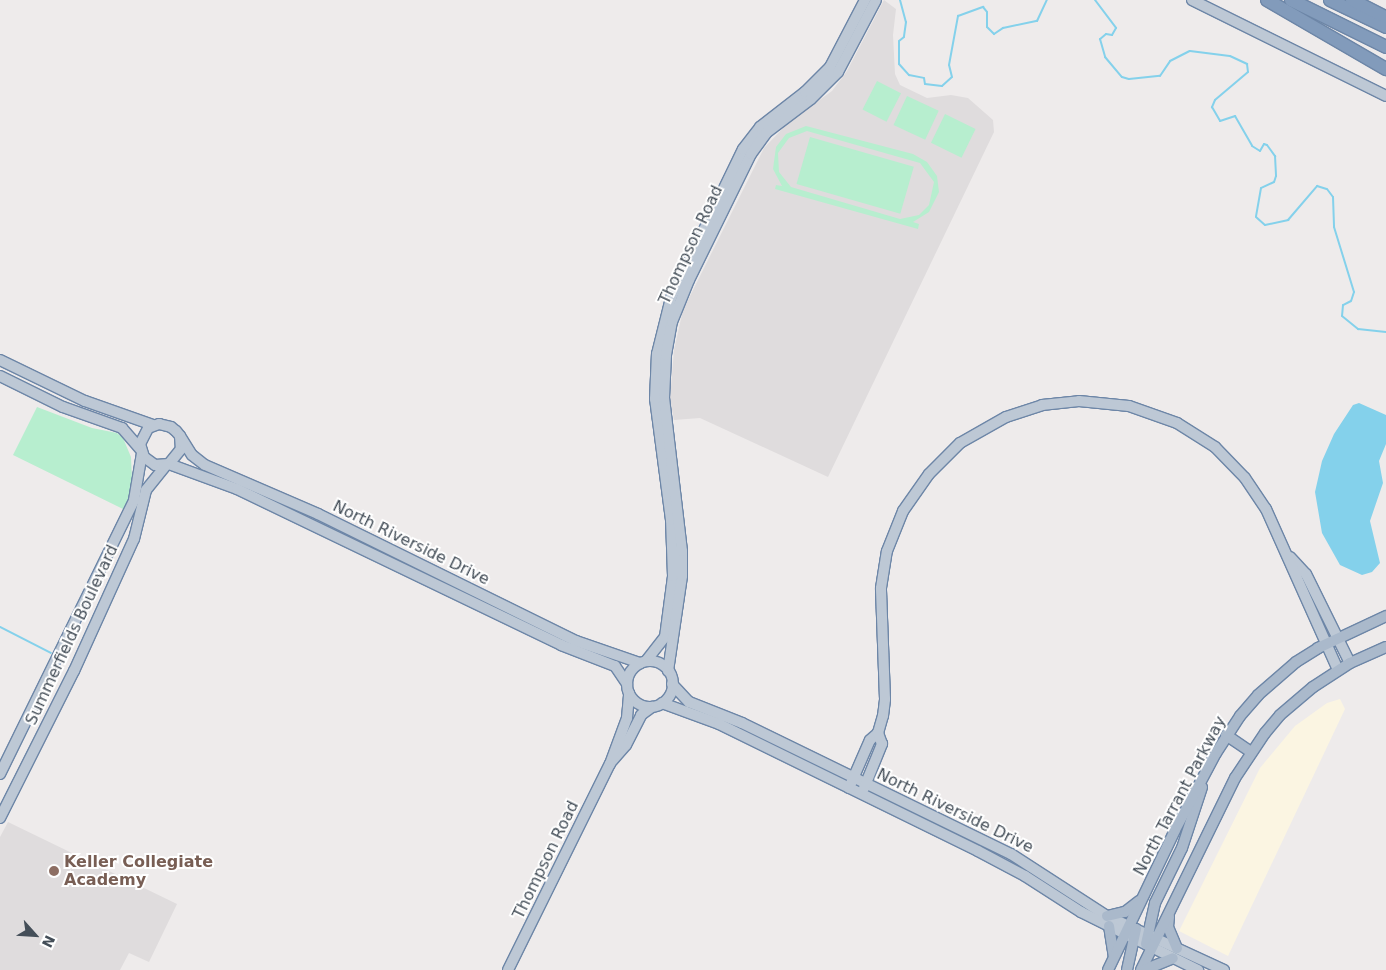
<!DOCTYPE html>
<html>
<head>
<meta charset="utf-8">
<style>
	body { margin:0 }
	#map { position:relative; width:1386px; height:970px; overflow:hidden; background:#eeebeb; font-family:"DejaVu Sans",sans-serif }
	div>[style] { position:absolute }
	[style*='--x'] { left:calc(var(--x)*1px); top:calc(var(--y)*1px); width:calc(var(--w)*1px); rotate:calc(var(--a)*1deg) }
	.commercial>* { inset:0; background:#fbf5e2 }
	.education>* { inset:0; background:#dfdcdd }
	.green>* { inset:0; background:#b7eecf; transform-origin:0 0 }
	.water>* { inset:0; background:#84d1eb }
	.stream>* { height:2px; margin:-1px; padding:0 1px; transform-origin:1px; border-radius:1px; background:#84d1eb }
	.roads { filter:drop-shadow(1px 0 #6d86a7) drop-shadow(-1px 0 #6d86a7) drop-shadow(0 1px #6d86a7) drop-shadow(0 -1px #6d86a7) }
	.secondary>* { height:10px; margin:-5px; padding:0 5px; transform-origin:5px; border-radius:5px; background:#bdc8d5 }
	.secondary>.ring { margin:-5px; padding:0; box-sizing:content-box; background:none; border:10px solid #bdc8d5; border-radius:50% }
	.primary>* { height:10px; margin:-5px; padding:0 5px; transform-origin:5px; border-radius:5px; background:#aab9cb }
	.highway>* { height:12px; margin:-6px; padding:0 6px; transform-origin:6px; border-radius:6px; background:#829bbb }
	.dots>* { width:14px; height:14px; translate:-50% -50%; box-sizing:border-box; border:2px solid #fff; border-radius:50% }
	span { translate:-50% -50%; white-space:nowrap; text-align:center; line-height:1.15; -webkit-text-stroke:4px #fff; paint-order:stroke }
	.street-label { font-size:16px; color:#444e58 }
	.education-label { font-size:16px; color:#785e54; font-weight:700 }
	.left { translate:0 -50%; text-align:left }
	.north { position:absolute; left:10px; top:910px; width:50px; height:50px; -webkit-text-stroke:4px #fff; paint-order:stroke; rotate:116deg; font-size:14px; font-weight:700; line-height:20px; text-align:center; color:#444e58 }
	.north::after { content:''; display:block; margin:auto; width:18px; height:22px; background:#444e58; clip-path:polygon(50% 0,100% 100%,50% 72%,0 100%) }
</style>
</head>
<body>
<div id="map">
	<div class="commercial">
		<div style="clip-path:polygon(1340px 699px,1345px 709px,1228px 956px,1179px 931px,1260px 768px,1295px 726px,1327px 703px)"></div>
	</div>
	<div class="education">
		<div style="clip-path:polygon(884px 0,896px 9px,893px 35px,895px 74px,900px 85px,927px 98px,951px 95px,968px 98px,993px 120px,994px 132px,828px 477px,700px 418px,674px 420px,670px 399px,674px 350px,683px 310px,764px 148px,788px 123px,832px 91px,847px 71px)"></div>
		<div style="clip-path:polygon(8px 822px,177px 904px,149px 962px,129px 953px,120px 970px,0 970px,0 837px)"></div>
	</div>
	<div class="green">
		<div style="left:877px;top:81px;width:27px;height:32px;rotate:27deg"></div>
		<div style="left:907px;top:96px;width:35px;height:32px;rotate:25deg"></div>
		<div style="left:945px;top:114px;width:34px;height:32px;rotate:26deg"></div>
		<div style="clip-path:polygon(evenodd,806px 126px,913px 154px,927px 162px,937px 176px,939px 192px,929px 212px,913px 222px,919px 224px,918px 229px,775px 189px,776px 185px,782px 186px,773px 169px,776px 147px,786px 134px,806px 126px,807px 131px,920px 163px,934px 182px,929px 205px,919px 215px,900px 219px,791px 187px,779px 172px,778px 153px,789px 138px,807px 131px)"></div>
		<div style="left:810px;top:137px;width:108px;height:49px;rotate:16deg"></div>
		<div style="clip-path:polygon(37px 407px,92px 428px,117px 433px,123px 438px,131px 457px,132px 479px,131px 494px,123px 509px,13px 455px)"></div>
	</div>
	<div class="water">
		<div style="clip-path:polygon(1359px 403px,1386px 415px,1386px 444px,1379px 461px,1383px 483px,1370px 521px,1380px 563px,1372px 572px,1362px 575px,1340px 565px,1322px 533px,1315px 492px,1322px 461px,1334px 434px,1353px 405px)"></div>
	</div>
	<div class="stream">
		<div style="--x:900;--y:0;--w:23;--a:75"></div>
		<div style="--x:906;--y:22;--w:15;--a:98"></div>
		<div style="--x:904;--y:37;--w:6;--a:141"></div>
		<div style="--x:899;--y:41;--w:23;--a:90"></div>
		<div style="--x:899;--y:64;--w:15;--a:48"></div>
		<div style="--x:909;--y:75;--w:15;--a:11"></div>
		<div style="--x:924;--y:78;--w:6;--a:81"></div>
		<div style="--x:925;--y:84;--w:17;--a:7"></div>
		<div style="--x:942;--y:86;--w:13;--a:-42"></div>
		<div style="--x:952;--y:77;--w:12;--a:-104"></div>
		<div style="--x:949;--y:65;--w:50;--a:-79.6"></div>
		<div style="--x:958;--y:16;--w:27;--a:-20"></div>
		<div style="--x:983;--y:7;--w:6;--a:51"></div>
		<div style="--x:987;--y:12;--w:15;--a:90"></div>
		<div style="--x:987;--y:27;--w:10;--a:45"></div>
		<div style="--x:994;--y:34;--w:11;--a:-34"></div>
		<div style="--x:1003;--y:28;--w:35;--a:-12"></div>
		<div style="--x:1037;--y:21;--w:23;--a:-65"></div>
		<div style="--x:1095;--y:0;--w:35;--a:53"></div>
		<div style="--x:1116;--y:28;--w:8;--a:120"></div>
		<div style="--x:1112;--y:35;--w:6;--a:-171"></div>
		<div style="--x:1106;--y:34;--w:8;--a:140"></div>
		<div style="--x:1100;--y:39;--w:19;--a:74"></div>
		<div style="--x:1105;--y:57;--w:26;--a:50"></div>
		<div style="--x:1122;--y:77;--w:7;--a:16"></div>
		<div style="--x:1129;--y:79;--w:31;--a:-6"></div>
		<div style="--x:1160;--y:76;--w:18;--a:-56"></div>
		<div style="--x:1170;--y:61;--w:22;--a:-27"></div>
		<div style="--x:1190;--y:51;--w:40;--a:7.1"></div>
		<div style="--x:1230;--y:56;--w:19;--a:25"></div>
		<div style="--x:1247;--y:64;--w:8;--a:83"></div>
		<div style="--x:1248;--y:72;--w:43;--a:139.7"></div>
		<div style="--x:1215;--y:100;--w:8;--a:113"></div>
		<div style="--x:1212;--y:107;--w:16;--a:60"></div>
		<div style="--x:1220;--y:121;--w:16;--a:-18"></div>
		<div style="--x:1235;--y:116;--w:34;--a:60"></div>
		<div style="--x:1252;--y:146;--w:9;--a:32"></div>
		<div style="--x:1260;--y:151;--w:8;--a:-60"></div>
		<div style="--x:1264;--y:144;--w:3;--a:18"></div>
		<div style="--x:1267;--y:145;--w:14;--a:54"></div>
		<div style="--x:1275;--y:156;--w:20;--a:87"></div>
		<div style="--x:1276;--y:176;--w:6;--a:108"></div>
		<div style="--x:1274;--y:182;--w:14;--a:155"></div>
		<div style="--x:1261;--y:188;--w:29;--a:100"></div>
		<div style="--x:1256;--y:217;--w:12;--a:42"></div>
		<div style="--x:1265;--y:225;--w:24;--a:-12"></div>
		<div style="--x:1288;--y:220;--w:45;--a:-49.5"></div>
		<div style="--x:1317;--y:186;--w:10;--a:17"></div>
		<div style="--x:1327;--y:189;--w:10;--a:53"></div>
		<div style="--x:1333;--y:197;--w:30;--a:88"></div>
		<div style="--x:1334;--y:227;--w:68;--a:72.9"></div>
		<div style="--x:1354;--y:292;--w:9;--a:108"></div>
		<div style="--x:1351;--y:301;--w:9;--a:153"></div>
		<div style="--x:1343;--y:305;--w:11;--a:95"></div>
		<div style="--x:1342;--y:316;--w:21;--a:39"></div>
		<div style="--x:1358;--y:329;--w:28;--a:6"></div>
		<div style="--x:0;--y:627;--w:57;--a:27"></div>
	</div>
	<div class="roads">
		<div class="secondary">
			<div style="--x:1192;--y:0;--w:216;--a:26.3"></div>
			<div style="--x:0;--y:360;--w:94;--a:25.8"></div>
			<div style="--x:85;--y:401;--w:72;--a:19.4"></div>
			<div style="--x:0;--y:376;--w:70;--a:26.2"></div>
			<div style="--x:63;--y:407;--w:63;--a:19.6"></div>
			<div style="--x:122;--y:428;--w:28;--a:49"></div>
			<div style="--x:180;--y:436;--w:13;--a:86"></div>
			<div style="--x:181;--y:449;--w:19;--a:129"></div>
			<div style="--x:169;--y:464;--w:14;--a:176"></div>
			<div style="--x:155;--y:465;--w:14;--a:-144"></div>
			<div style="--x:144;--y:457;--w:14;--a:-107"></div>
			<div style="--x:140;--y:444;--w:18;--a:-63"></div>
			<div style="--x:148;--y:428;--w:12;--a:-20"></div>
			<div style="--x:159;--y:424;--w:12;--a:14"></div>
			<div style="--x:171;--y:427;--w:6;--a:39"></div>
			<div style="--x:176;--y:431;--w:6;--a:51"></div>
			<div style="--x:180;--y:436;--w:22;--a:58"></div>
			<div style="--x:192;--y:455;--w:16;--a:38"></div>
			<div style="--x:205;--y:465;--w:123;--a:23.4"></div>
			<div style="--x:318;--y:514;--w:288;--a:26.2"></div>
			<div style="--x:576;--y:641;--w:68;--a:19"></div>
			<div style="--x:169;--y:464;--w:72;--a:20.2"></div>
			<div style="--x:237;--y:489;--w:360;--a:25.7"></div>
			<div style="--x:561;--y:645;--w:58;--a:21.3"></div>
			<div style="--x:615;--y:666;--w:22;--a:56"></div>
			<div style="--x:1290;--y:557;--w:23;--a:47"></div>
			<div style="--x:1306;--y:574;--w:99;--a:63.7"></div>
			<div style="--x:646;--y:661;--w:31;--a:-52"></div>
			<div style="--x:665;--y:637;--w:62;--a:-82.5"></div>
			<div style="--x:673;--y:576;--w:56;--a:-92"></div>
			<div style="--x:671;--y:520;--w:122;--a:-97.5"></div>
			<div style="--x:655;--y:399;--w:45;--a:-87.5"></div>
			<div style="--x:657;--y:354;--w:58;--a:-76"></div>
			<div style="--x:671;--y:298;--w:165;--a:-64.2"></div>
			<div style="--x:743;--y:149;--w:28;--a:-52"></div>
			<div style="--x:760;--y:127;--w:57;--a:-37.9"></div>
			<div style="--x:805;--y:92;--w:35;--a:-45"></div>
			<div style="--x:830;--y:67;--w:76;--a:-62.4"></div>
			<div class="ring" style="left:627px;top:661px;width:36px;height:36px"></div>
			<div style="--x:668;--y:671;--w:96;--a:-81.6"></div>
			<div style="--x:682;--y:576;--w:25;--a:-90"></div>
			<div style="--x:682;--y:551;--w:154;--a:-96.7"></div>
			<div style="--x:664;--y:398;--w:43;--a:-87.3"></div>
			<div style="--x:666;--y:355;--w:34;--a:-80"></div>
			<div style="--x:672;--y:322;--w:45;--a:-68"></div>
			<div style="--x:689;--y:280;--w:140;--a:-63.8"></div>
			<div style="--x:751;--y:154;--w:26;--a:-54"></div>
			<div style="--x:766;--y:133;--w:56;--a:-37.1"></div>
			<div style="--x:811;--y:99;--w:38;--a:-45"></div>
			<div style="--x:838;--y:72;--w:81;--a:-62.2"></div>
			<div style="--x:672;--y:684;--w:25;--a:47"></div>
			<div style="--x:689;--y:702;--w:57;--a:21.6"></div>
			<div style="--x:742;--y:723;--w:299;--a:26"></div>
			<div style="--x:1011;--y:854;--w:114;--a:32.9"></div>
			<div style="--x:1107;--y:916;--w:129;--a:24.8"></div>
			<div style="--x:662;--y:703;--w:61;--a:20.2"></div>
			<div style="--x:719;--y:724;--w:288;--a:26.1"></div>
			<div style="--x:978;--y:851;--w:53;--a:28"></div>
			<div style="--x:1025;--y:876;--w:67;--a:32.7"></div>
			<div style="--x:1081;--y:912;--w:131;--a:26.4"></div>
			<div style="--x:612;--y:761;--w:21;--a:-49"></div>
			<div style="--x:626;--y:745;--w:34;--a:-63"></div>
			<div style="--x:641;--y:715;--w:14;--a:-36"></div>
			<div style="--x:0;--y:774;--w:305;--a:-63.9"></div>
			<div style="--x:134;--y:500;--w:48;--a:-80.3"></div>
			<div style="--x:849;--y:788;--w:52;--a:-66.4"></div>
			<div style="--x:870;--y:740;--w:11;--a:-41"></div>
			<div style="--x:878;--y:733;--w:18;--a:-74"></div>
			<div style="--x:883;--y:716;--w:17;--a:-83"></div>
			<div style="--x:885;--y:699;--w:111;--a:-92.1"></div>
			<div style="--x:881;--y:588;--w:37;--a:-81"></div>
			<div style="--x:887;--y:551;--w:43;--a:-68.2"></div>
			<div style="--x:903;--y:511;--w:45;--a:-54.9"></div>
			<div style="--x:929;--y:474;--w:44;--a:-45"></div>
			<div style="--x:960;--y:443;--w:53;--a:-29.5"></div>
			<div style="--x:1006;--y:417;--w:38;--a:-18"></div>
			<div style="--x:1042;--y:405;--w:37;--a:-6"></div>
			<div style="--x:1079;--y:401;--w:50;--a:5.7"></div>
			<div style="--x:1129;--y:406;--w:51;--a:19.5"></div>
			<div style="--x:1177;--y:423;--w:45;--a:32.3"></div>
			<div style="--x:1215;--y:447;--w:43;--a:45.9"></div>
			<div style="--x:1245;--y:478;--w:37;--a:56"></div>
			<div style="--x:1266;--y:509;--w:176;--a:65.9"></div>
			<div style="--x:864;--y:788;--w:48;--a:-67.8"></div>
			<div style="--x:882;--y:744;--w:12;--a:-110"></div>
			<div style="--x:0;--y:818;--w:165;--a:-63.3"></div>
			<div style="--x:74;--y:671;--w:145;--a:-65.6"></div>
			<div style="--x:134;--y:539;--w:50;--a:-76.2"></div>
			<div style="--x:146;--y:490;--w:32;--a:-51"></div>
			<div style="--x:508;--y:970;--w:230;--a:-63.7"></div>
			<div style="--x:610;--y:764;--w:49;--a:-69.7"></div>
			<div style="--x:627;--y:718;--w:25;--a:-85"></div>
		</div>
		<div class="primary">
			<div style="--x:1226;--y:735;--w:30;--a:34"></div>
			<div style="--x:1107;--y:916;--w:18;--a:-13"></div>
			<div style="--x:1125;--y:912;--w:18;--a:-38"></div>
			<div style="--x:1169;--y:917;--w:10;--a:96"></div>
			<div style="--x:1168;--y:927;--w:23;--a:67"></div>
			<div style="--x:1109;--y:926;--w:30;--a:81"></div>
			<div style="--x:1146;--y:944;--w:42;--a:-77.6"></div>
			<div style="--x:1155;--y:903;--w:61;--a:-63.9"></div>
			<div style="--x:1182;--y:848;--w:64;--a:-71.8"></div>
			<div style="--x:1108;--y:970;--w:155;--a:-64.4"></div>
			<div style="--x:1175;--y:830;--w:87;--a:-62"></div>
			<div style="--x:1216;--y:753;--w:44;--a:-57"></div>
			<div style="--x:1240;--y:716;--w:28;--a:-49"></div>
			<div style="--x:1258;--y:695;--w:50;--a:-41"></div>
			<div style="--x:1296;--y:662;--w:26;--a:-32"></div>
			<div style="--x:1318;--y:648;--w:75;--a:-25.2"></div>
			<div style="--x:1127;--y:970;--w:42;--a:-77.6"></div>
			<div style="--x:1141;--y:970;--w:214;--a:-63.9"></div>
			<div style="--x:1235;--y:778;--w:54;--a:-56.3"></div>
			<div style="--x:1265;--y:733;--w:23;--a:-50"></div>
			<div style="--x:1280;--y:715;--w:43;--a:-40.3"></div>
			<div style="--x:1313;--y:687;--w:44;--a:-33"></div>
			<div style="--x:1350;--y:663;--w:39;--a:-24"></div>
			<div style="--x:1144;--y:970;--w:31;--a:-22"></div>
		</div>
		<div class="highway">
			<div style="--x:1267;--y:0;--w:138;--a:30.1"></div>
			<div style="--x:1291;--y:0;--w:106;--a:26.3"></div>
			<div style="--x:1330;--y:0;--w:62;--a:25.7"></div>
			<div style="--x:1352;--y:0;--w:38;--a:27"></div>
		</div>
	</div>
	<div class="dots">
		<div style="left:54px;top:871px;background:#8d6e63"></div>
	</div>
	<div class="street-label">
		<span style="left:691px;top:245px;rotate:-65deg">Thompson Road</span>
		<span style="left:411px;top:543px;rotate:26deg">North Riverside Drive</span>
		<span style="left:72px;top:635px;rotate:-65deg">Summerfields Boulevard</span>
		<span style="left:1180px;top:796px;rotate:-62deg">North Tarrant Parkway</span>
		<span style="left:955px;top:811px;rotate:26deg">North Riverside Drive</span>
		<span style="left:546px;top:860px;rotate:-64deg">Thompson Road</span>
	</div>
	<div class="education-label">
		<span class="left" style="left:64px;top:871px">Keller Collegiate<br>Academy</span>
	</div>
	<div class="north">N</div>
</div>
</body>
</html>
